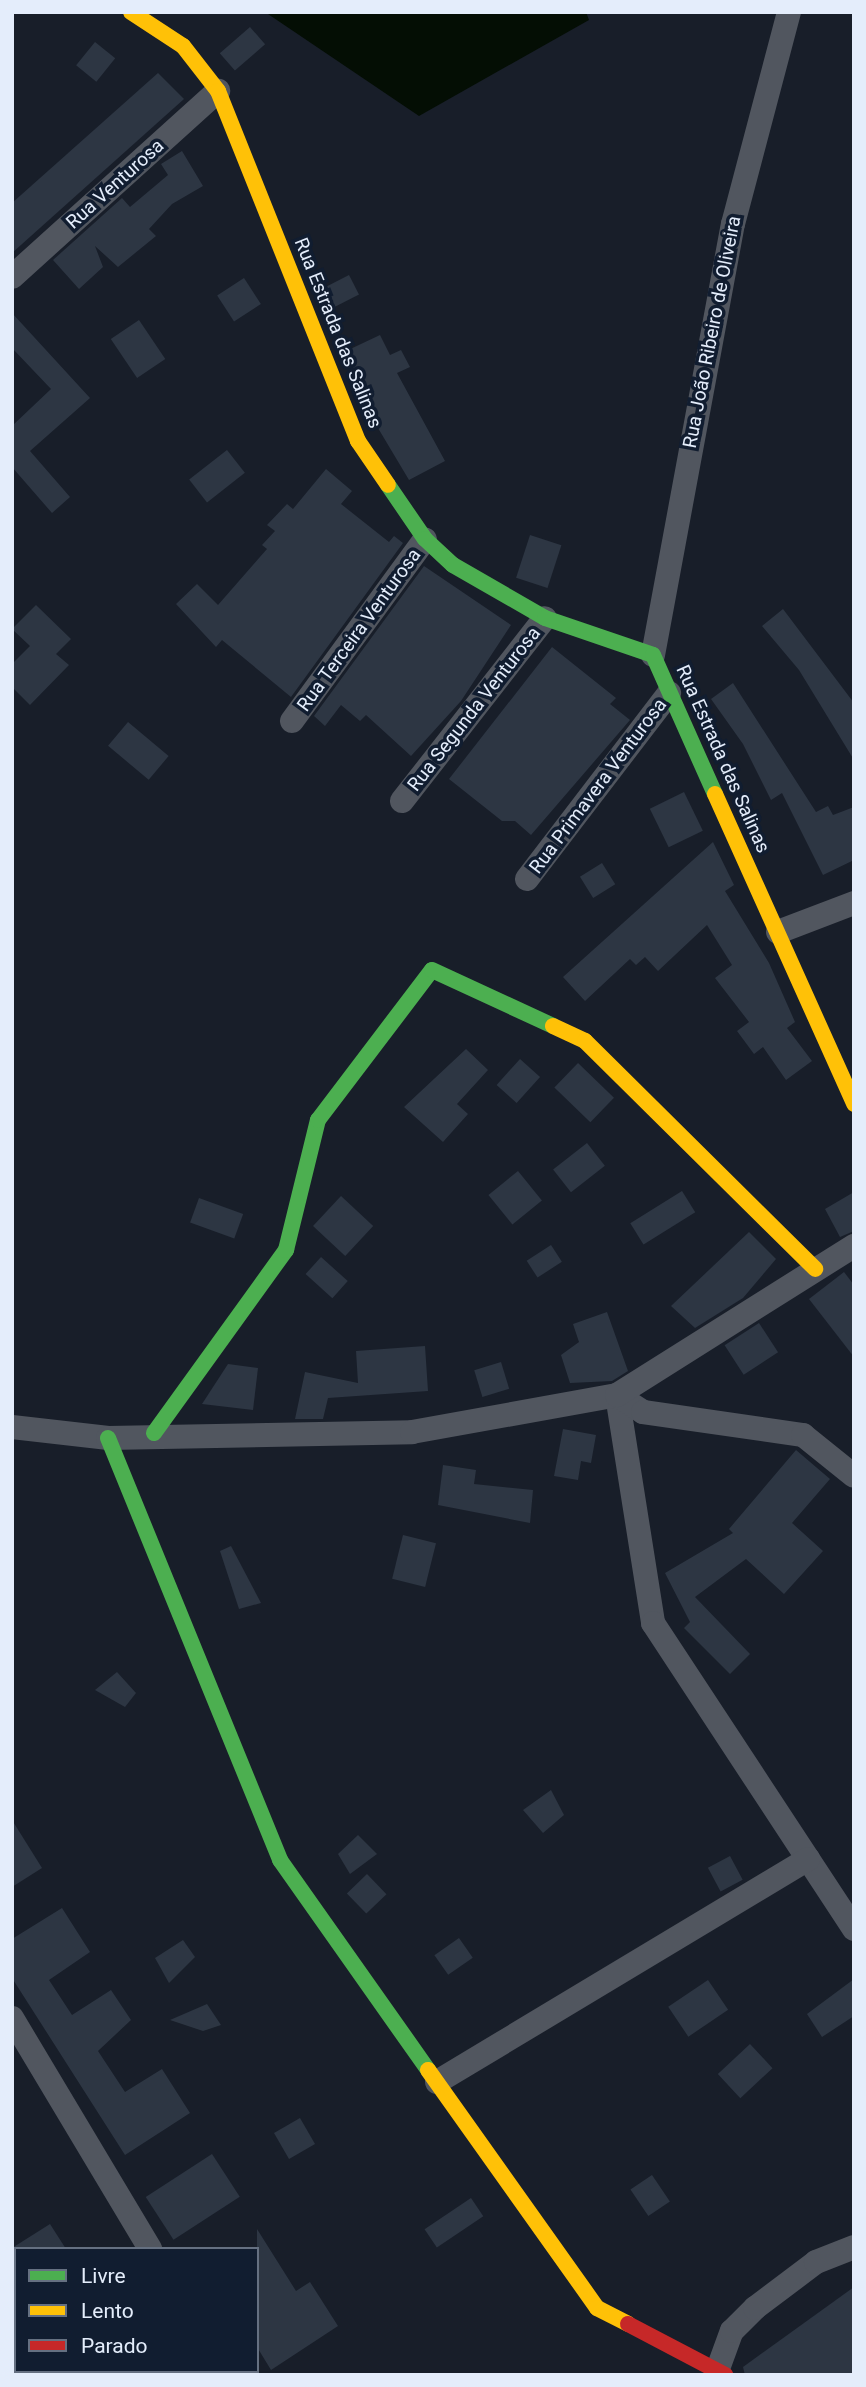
<!DOCTYPE html>
<html>
<head>
<meta charset="utf-8">
<style>
	body { margin:0 }
	#map { position:relative; width:866px; height:2387px; overflow:hidden; background:#181e29; font-family:Roboto,sans-serif }
	div>[style] { position:absolute }
	[style*='--x'] { left:calc(var(--x)*1px); top:calc(var(--y)*1px); width:calc(var(--w)*1px); rotate:calc(var(--a)*1deg) }
	.water>* { inset:0; background:#040e04 }
	.building>* { inset:0; background:#2d3643; transform-origin:0 0 }
	.street>* { height:24px; margin:-12px; padding:0 12px; transform-origin:12px; border-radius:12px; background:#51565f }
	.fast>* { height:16px; margin:-8px; padding:0 8px; transform-origin:8px; border-radius:8px; background:#4caf50 }
	.slow>* { height:16px; margin:-8px; padding:0 8px; transform-origin:8px; border-radius:8px; background:#ffc107 }
	.jam>* { height:16px; margin:-8px; padding:0 8px; transform-origin:8px; border-radius:8px; background:#c62828 }
	span { translate:-50% -50%; white-space:nowrap; text-align:center; line-height:1.15; -webkit-text-stroke:7px #111d30; paint-order:stroke }
	.street-label { font-size:19px; color:#e4edfb }
	.frame { position:absolute; inset:0; border:14px solid #e4edfb; pointer-events:none }
	.legend { position:absolute; left:14px; top:2247px; width:245px; height:126px; box-sizing:border-box; background:#111d30; border:2px solid #657081; margin:0; padding:9px 12px; list-style:none; font-size:21px; color:#e4edfb }
	.legend li { display:flex; align-items:center; gap:14px; height:35px }
	.legend b { width:35px; border:2px solid #657081 }
</style>
</head>
<body>
<div id="map">
	<div class="water">
		<div style="clip-path:polygon(265px 12px,586px 12px,589px 20px,419px 116px)"></div>
	</div>
	<div class="building">
		<div style="left:250px;top:27px;width:23px;height:40px;rotate:49deg"></div>
		<div style="left:95px;top:42px;width:26px;height:30px;rotate:39deg"></div>
		<div style="clip-path:polygon(158px 73px,184px 99px,12px 253px,12px 203px)"></div>
		<div style="clip-path:polygon(182px 151px,203px 186px,172px 204px,149px 229px,156px 236px,118px 267px,95px 246px,103px 267px,79px 289px,53px 260px,122px 198px,130px 207px,168px 175px,161px 164px)"></div>
		<div style="left:349px;top:275px;width:22px;height:34px;rotate:63deg"></div>
		<div style="left:244px;top:278px;width:31px;height:32px;rotate:57deg"></div>
		<div style="clip-path:polygon(12px 313px,90px 398px,30px 451px,70px 497px,52px 513px,12px 467px,12px 426px,51px 389px,12px 348px)"></div>
		<div style="left:139px;top:320px;width:47px;height:34px;rotate:56deg"></div>
		<div style="clip-path:polygon(380px 335px,390px 355px,401px 350px,410px 367px,397px 373px,445px 461px,409px 480px,372px 418px,344px 352px)"></div>
		<div style="left:227px;top:450px;width:29px;height:48px;rotate:52deg"></div>
		<div style="clip-path:polygon(326px 469px,352px 491px,341px 504px,389px 542px,394px 536px,403px 543px,291px 697px,222px 640px,216px 647px,176px 604px,197px 584px,218px 605px,267px 549px,262px 545px,275px 531px,267px 525px,287px 504px,293px 509px)"></div>
		<div style="left:530px;top:535px;width:33px;height:45px;rotate:18deg"></div>
		<div style="clip-path:polygon(424px 566px,511px 625px,461px 701px,411px 756px,366px 715px,360px 721px,341px 705px,325px 726px,314px 716px)"></div>
		<div style="clip-path:polygon(36px 605px,71px 639px,56px 654px,69px 665px,30px 705px,12px 687px,12px 664px,30px 646px,12px 629px)"></div>
		<div style="clip-path:polygon(783px 609px,854px 703px,854px 760px,799px 670px,762px 626px)"></div>
		<div style="clip-path:polygon(552px 647px,616px 698px,610px 704px,630px 720px,531px 835px,515px 821px,502px 821px,449px 779px)"></div>
		<div style="clip-path:polygon(733px 683px,816px 812px,828px 806px,833px 815px,854px 807px,854px 860px,823px 875px,782px 793px,771px 800px,743px 744px,711px 699px)"></div>
		<div style="left:128px;top:722px;width:53px;height:31px;rotate:40deg"></div>
		<div style="left:684px;top:792px;width:43px;height:38px;rotate:64deg"></div>
		<div style="clip-path:polygon(713px 842px,734px 885px,725px 891px,769px 963px,795px 1022px,787px 1028px,812px 1061px,786px 1080px,763px 1047px,754px 1054px,737px 1031px,749px 1022px,715px 978px,732px 965px,707px 925px,658px 971px,645px 957px,636px 965px,630px 959px,585px 1001px,563px 977px)"></div>
		<div style="left:602px;top:863px;width:25px;height:26px;rotate:58deg"></div>
		<div style="clip-path:polygon(466px 1049px,488px 1070px,457px 1104px,468px 1114px,443px 1142px,404px 1107px)"></div>
		<div style="left:520px;top:1059px;width:27px;height:35px;rotate:42deg"></div>
		<div style="left:578px;top:1063px;width:50px;height:34px;rotate:44deg"></div>
		<div style="left:587px;top:1143px;width:29px;height:43px;rotate:52deg"></div>
		<div style="left:518px;top:1171px;width:38px;height:38px;rotate:51deg"></div>
		<div style="left:682px;top:1191px;width:25px;height:61px;rotate:58deg"></div>
		<div style="clip-path:polygon(854px 1192px,854px 1231px,840px 1237px,825px 1209px)"></div>
		<div style="left:341px;top:1196px;width:44px;height:41px;rotate:43deg"></div>
		<div style="left:199px;top:1198px;width:47px;height:26px;rotate:20deg"></div>
		<div style="clip-path:polygon(749px 1232px,776px 1259px,743px 1298px,695px 1328px,671px 1306px)"></div>
		<div style="left:551px;top:1245px;width:20px;height:29px;rotate:57deg"></div>
		<div style="left:321px;top:1257px;width:36px;height:23px;rotate:42deg"></div>
		<div style="clip-path:polygon(844px 1272px,854px 1285px,854px 1357px,809px 1299px)"></div>
		<div style="clip-path:polygon(607px 1312px,628px 1371px,612px 1381px,570px 1383px,561px 1355px,579px 1342px,573px 1324px)"></div>
		<div style="left:759px;top:1323px;width:35px;height:41px;rotate:57deg"></div>
		<div style="clip-path:polygon(425px 1346px,428px 1391px,328px 1398px,323px 1419px,295px 1419px,305px 1372px,358px 1383px,356px 1351px)"></div>
		<div style="left:501px;top:1362px;width:28px;height:28px;rotate:73deg"></div>
		<div style="clip-path:polygon(228px 1364px,258px 1368px,253px 1410px,202px 1404px)"></div>
		<div style="clip-path:polygon(563px 1429px,596px 1435px,591px 1463px,581px 1461px,578px 1480px,554px 1476px)"></div>
		<div style="clip-path:polygon(796px 1450px,830px 1479px,792px 1523px,823px 1551px,784px 1594px,746px 1559px,695px 1597px,750px 1654px,730px 1674px,684px 1628px,690px 1622px,665px 1573px,733px 1533px,729px 1529px)"></div>
		<div style="clip-path:polygon(443px 1465px,476px 1470px,474px 1484px,533px 1490px,530px 1523px,438px 1505px)"></div>
		<div style="left:403px;top:1535px;width:34px;height:45px;rotate:14deg"></div>
		<div style="clip-path:polygon(231px 1546px,261px 1603px,239px 1609px,220px 1551px)"></div>
		<div style="clip-path:polygon(117px 1672px,136px 1693px,125px 1707px,95px 1690px)"></div>
		<div style="clip-path:polygon(551px 1790px,564px 1815px,543px 1833px,523px 1810px)"></div>
		<div style="clip-path:polygon(12px 1820px,42px 1868px,12px 1887px)"></div>
		<div style="clip-path:polygon(358px 1835px,377px 1854px,350px 1874px,338px 1854px)"></div>
		<div style="left:730px;top:1856px;width:27px;height:25px;rotate:62deg"></div>
		<div style="left:367px;top:1874px;width:28px;height:28px;rotate:46deg"></div>
		<div style="clip-path:polygon(62px 1908px,90px 1952px,49px 1980px,72px 2015px,111px 1990px,131px 2020px,98px 2051px,125px 2092px,162px 2069px,190px 2113px,125px 2155px,12px 1978px,12px 1939px)"></div>
		<div style="left:459px;top:1938px;width:24px;height:30px;rotate:55deg"></div>
		<div style="clip-path:polygon(183px 1940px,195px 1957px,169px 1983px,155px 1958px)"></div>
		<div style="clip-path:polygon(854px 1979px,854px 2016px,822px 2037px,807px 2014px)"></div>
		<div style="left:708px;top:1980px;width:36px;height:48px;rotate:56deg"></div>
		<div style="clip-path:polygon(207px 2004px,221px 2025px,203px 2031px,170px 2020px)"></div>
		<div style="left:750px;top:2044px;width:33px;height:44px;rotate:47deg"></div>
		<div style="left:300px;top:2118px;width:30px;height:30px;rotate:60deg"></div>
		<div style="left:212px;top:2154px;width:51px;height:79px;rotate:57deg"></div>
		<div style="left:652px;top:2175px;width:32px;height:26px;rotate:56deg"></div>
		<div style="left:471px;top:2198px;width:22px;height:56px;rotate:56deg"></div>
		<div style="clip-path:polygon(50px 2224px,66px 2249px,12px 2249px,12px 2248px)"></div>
		<div style="clip-path:polygon(257px 2229px,296px 2291px,310px 2282px,338px 2326px,271px 2370px,257px 2347px)"></div>
		<div style="clip-path:polygon(854px 2287px,854px 2375px,745px 2375px,743px 2367px)"></div>
	</div>
	<div class="street">
		<div style="--x:12;--y:277;--w:278;--a:-42.1"></div>
		<div style="--x:653;--y:655;--w:438;--a:-79.5"></div>
		<div style="--x:733;--y:224;--w:219;--a:-75.2"></div>
		<div style="--x:292;--y:721;--w:225;--a:-53.8"></div>
		<div style="--x:402;--y:801;--w:232;--a:-52"></div>
		<div style="--x:527;--y:879;--w:234;--a:-52.6"></div>
		<div style="--x:778;--y:932;--w:81;--a:-20.9"></div>
		<div style="--x:617;--y:1395;--w:231;--a:81"></div>
		<div style="--x:653;--y:1623;--w:366;--a:56.7"></div>
		<div style="--x:617;--y:1395;--w:31;--a:33"></div>
		<div style="--x:643;--y:1412;--w:162;--a:8.2"></div>
		<div style="--x:803;--y:1435;--w:65;--a:38.8"></div>
		<div style="--x:12;--y:1427;--w:97;--a:6.5"></div>
		<div style="--x:108;--y:1438;--w:304;--a:-1.1"></div>
		<div style="--x:412;--y:1432;--w:208;--a:-10.2"></div>
		<div style="--x:617;--y:1395;--w:280;--a:-32.2"></div>
		<div style="--x:12;--y:2018;--w:269;--a:59.1"></div>
		<div style="--x:437;--y:2082;--w:433;--a:-31"></div>
		<div style="--x:719;--y:2366;--w:37;--a:-70"></div>
		<div style="--x:732;--y:2331;--w:33;--a:-45"></div>
		<div style="--x:755;--y:2308;--w:76;--a:-37"></div>
		<div style="--x:816;--y:2262;--w:41;--a:-21.5"></div>
		<div style="--x:221;--y:2371;--w:4;--a:63"></div>
	</div>
	<div class="fast">
		<div style="--x:388;--y:485;--w:65;--a:55.6"></div>
		<div style="--x:425;--y:539;--w:38;--a:43"></div>
		<div style="--x:453;--y:565;--w:106;--a:29.9"></div>
		<div style="--x:545;--y:618;--w:114;--a:18.9"></div>
		<div style="--x:653;--y:655;--w:152;--a:66"></div>
		<div style="--x:154;--y:1433;--w:226;--a:-54.2"></div>
		<div style="--x:286;--y:1250;--w:134;--a:-76.2"></div>
		<div style="--x:318;--y:1120;--w:188;--a:-52.8"></div>
		<div style="--x:432;--y:970;--w:133;--a:24.8"></div>
		<div style="--x:108;--y:1438;--w:456;--a:67.8"></div>
		<div style="--x:280;--y:1860;--w:257;--a:54.8"></div>
	</div>
	<div class="slow">
		<div style="--x:131;--y:12;--w:62;--a:33.2"></div>
		<div style="--x:183;--y:46;--w:57;--a:52.1"></div>
		<div style="--x:218;--y:91;--w:377;--a:68.2"></div>
		<div style="--x:358;--y:441;--w:53;--a:55.7"></div>
		<div style="--x:715;--y:794;--w:340;--a:65.8"></div>
		<div style="--x:553;--y:1026;--w:35;--a:25"></div>
		<div style="--x:585;--y:1041;--w:324;--a:44.7"></div>
		<div style="--x:428;--y:2070;--w:292;--a:54.6"></div>
		<div style="--x:597;--y:2308;--w:35;--a:27"></div>
	</div>
	<div class="jam">
		<div style="--x:628;--y:2324;--w:110;--a:27.7"></div>
	</div>
	<div class="street-label">
		<span style="left:115px;top:184px;rotate:-42deg">Rua Venturosa</span>
		<span style="left:712px;top:332px;rotate:-79deg">Rua João Ribeiro de Oliveira</span>
		<span style="left:338px;top:333px;rotate:68deg">Rua Estrada das Salinas</span>
		<span style="left:359px;top:630px;rotate:-54deg">Rua Terceira Venturosa</span>
		<span style="left:474px;top:709px;rotate:-52deg">Rua Segunda Venturosa</span>
		<span style="left:723px;top:759px;rotate:66deg">Rua Estrada das Salinas</span>
		<span style="left:598px;top:786px;rotate:-53deg">Rua Primavera Venturosa</span>
	</div>
	<div class="frame"></div>
	<ul class="legend">
	<li><b style="height:9px;background:#4caf50"></b>Livre</li>
	<li><b style="height:9px;background:#ffc107"></b>Lento</li>
	<li><b style="height:9px;background:#c62828"></b>Parado</li>
	</ul>
</div>
</body>
</html>
